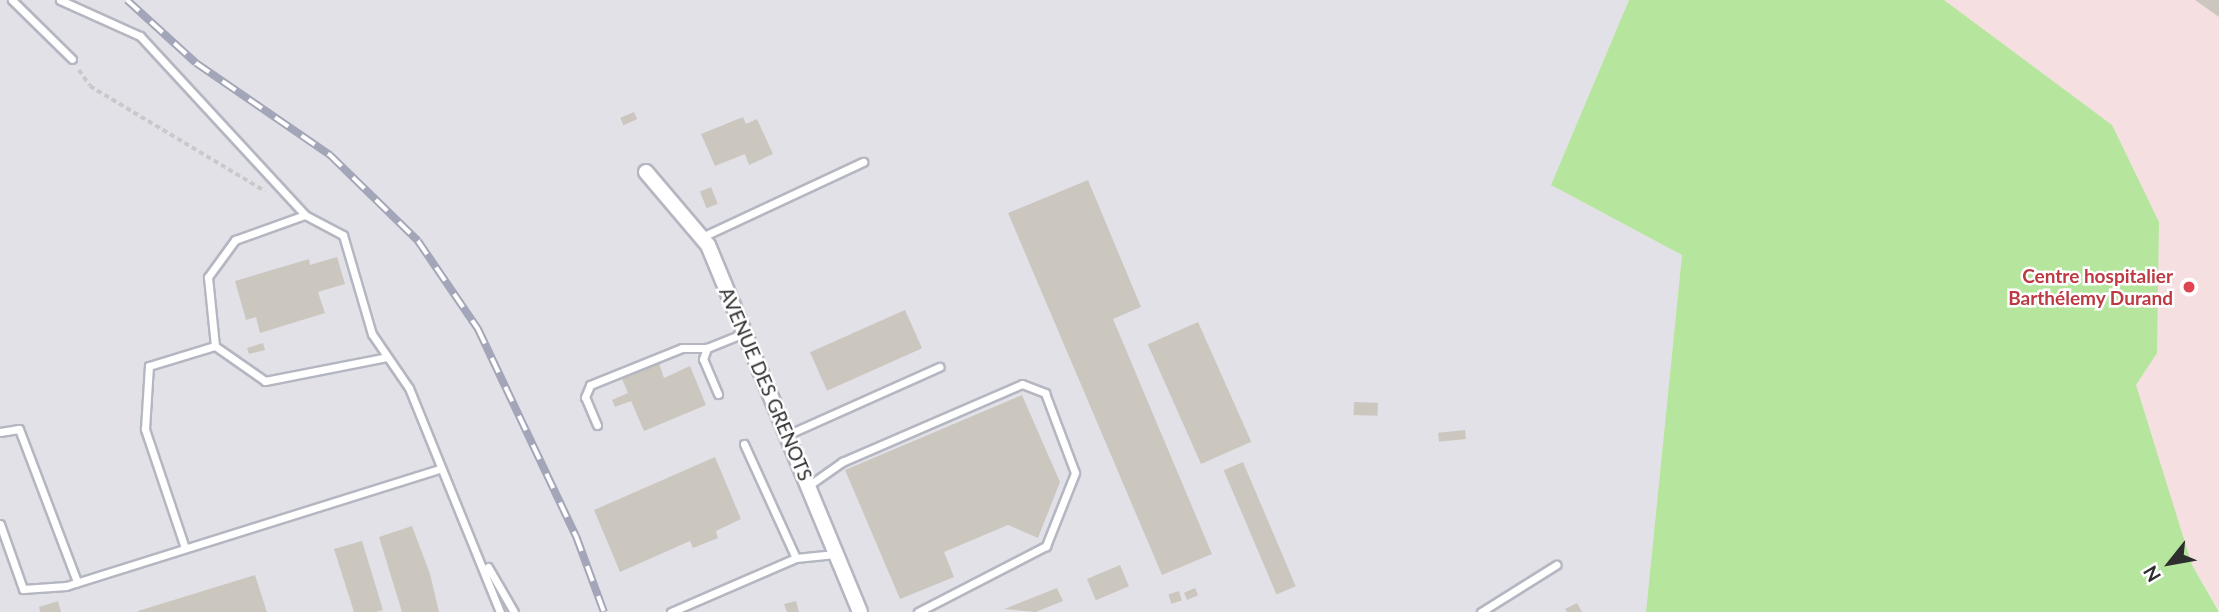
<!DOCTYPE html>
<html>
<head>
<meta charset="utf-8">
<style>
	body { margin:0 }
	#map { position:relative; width:2219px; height:612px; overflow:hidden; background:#efe9e1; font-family:Lato,sans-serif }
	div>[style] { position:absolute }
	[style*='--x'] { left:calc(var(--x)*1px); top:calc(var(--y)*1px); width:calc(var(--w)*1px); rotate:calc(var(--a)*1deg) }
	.industrial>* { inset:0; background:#e3e1e8 }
	.medical>* { inset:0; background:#f5dfe0 }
	.green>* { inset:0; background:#b6e59e }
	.building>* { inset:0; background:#cbc7bf; transform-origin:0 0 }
	.path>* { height:3.5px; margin-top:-1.75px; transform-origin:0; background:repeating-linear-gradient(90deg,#c9c9c9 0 5px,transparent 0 8.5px) }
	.roads { filter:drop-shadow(2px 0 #b4b7c1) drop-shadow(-2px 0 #b4b7c1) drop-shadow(0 2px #b4b7c1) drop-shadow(0 -2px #b4b7c1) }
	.lane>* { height:7px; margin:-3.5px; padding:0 3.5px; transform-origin:3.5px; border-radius:3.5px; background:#fff }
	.street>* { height:14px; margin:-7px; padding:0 7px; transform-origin:7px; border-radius:7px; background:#fff }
	.rail>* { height:8px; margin-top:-4px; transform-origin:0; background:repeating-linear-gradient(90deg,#fff 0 16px,#a3a6b8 0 32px); box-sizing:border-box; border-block:2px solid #a3a6b8 }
	.dots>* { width:19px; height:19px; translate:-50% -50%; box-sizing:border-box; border:4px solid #fff; border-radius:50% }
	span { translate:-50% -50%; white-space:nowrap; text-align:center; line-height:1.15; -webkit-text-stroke:5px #fff; paint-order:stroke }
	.health-label { font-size:19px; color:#be3a42; font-weight:700 }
	.right { translate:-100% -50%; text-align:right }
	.street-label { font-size:19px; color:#2e2e2e }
	.north { position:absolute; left:2135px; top:528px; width:70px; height:70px; -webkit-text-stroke:5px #fff; paint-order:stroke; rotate:239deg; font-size:19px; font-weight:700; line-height:28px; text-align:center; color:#2e2e2e }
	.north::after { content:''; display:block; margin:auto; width:24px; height:32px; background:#2e2e2e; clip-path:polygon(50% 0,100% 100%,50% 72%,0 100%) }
</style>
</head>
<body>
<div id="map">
	<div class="industrial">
		<div style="clip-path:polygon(0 0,1629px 0,1551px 185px,1682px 255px,1646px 612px,0 612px)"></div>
	</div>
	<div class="medical">
		<div style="clip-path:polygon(1944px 0,2219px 0,2219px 608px,2192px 565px,2136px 385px,2157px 353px,2159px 222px,2112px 125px)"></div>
	</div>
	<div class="green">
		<div style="clip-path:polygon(1629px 0,1944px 0,2112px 125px,2159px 222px,2157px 353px,2136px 385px,2192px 565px,2219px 612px,1646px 612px,1682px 255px,1551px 185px)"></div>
	</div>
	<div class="building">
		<div style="clip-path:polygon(2195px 0,2219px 0,2219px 17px)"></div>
		<div style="left:634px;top:112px;width:8px;height:15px;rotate:67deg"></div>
		<div style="clip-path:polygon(743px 117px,746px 124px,757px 119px,773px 154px,749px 165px,745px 154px,715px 166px,701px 134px)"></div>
		<div style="clip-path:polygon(1088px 180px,1141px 307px,1113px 319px,1212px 554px,1162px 575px,1008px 213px)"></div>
		<div style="left:711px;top:187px;width:18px;height:12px;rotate:68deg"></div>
		<div style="clip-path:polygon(337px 257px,345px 284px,318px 292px,325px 313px,260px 333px,256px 317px,246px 320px,235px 281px,309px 259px,310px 265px)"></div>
		<div style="left:905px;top:310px;width:42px;height:104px;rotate:66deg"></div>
		<div style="left:1198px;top:322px;width:131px;height:55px;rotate:66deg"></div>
		<div style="clip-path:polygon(263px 343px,265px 350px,249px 354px,247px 348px)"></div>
		<div style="clip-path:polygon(659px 363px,664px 378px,690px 366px,706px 405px,644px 431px,631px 401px,615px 407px,612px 400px,628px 393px,622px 379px)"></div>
		<div style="clip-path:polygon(1022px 395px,1060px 482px,1038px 538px,1008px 525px,944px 552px,954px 577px,900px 599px,845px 470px)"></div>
		<div style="left:1354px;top:402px;width:24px;height:13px;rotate:2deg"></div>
		<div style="left:1465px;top:430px;width:9px;height:27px;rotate:84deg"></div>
		<div style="clip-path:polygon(715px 457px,741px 519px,716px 531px,718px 538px,693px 548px,690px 541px,620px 572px,594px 510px)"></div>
		<div style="left:1243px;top:462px;width:135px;height:21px;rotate:67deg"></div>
		<div style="clip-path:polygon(412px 526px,430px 574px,439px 612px,402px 612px,379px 537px)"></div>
		<div style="clip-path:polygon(362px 541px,383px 610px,376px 612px,354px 612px,334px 549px)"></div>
		<div style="left:1120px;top:565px;width:23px;height:36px;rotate:67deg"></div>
		<div style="clip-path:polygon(255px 575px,267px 612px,138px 612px,138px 611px)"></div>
		<div style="clip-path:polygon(1057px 588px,1063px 601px,1036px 612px,1004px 609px)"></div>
		<div style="left:1195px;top:588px;width:8px;height:12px;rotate:67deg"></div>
		<div style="left:1179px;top:591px;width:10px;height:11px;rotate:73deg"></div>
		<div style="clip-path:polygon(58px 601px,61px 612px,40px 612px,39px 607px)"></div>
		<div style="clip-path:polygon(796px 601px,799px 612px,787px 612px,784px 604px)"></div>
		<div style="clip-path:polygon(1577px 603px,1582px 612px,1567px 612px,1565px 609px)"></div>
	</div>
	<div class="path">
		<div style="--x:79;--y:70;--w:19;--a:55"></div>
		<div style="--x:90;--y:86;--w:204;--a:31"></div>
	</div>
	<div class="roads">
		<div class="lane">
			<div style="--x:12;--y:0;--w:84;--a:44.5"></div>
			<div style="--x:60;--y:0;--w:88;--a:24.2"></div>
			<div style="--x:140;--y:36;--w:243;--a:47.3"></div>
			<div style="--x:305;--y:215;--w:43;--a:27.8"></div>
			<div style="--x:343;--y:235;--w:103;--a:73.7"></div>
			<div style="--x:372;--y:334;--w:65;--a:55.6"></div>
			<div style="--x:409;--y:388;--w:242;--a:67.9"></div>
			<div style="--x:702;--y:237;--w:178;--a:-25"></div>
			<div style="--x:215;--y:346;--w:69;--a:-95.8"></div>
			<div style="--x:208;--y:277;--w:46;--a:-53.9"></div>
			<div style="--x:235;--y:240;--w:74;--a:-19.7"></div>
			<div style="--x:718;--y:394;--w:38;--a:-113"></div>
			<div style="--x:703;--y:359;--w:12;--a:-70"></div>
			<div style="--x:707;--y:348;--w:40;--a:-22"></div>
			<div style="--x:597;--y:425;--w:30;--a:-113"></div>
			<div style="--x:585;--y:397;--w:13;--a:-67"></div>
			<div style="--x:590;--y:385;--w:99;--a:-21.9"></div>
			<div style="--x:682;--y:348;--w:25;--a:0"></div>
			<div style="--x:0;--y:432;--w:19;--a:-9"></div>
			<div style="--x:19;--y:429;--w:164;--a:69.2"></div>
			<div style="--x:787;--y:435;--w:167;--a:-24.1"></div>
			<div style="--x:744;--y:444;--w:125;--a:65.5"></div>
			<div style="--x:808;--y:486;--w:42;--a:-35.2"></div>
			<div style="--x:842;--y:462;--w:196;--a:-23.4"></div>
			<div style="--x:1022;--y:384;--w:25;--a:21"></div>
			<div style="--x:1045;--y:393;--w:85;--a:69.4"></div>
			<div style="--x:1075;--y:473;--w:79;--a:111.7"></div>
			<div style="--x:1046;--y:546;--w:144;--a:152.7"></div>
			<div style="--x:0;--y:524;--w:69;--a:70.5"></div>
			<div style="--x:23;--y:589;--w:43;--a:-4"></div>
			<div style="--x:66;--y:586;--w:392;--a:-17.4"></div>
			<div style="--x:185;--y:548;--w:126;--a:-108.6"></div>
			<div style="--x:145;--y:429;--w:63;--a:-86.4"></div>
			<div style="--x:149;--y:366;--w:69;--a:-16.9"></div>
			<div style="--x:215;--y:346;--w:61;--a:35"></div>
			<div style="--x:265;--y:381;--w:124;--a:-11.1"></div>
			<div style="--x:488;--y:567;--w:52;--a:60"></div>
			<div style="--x:671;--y:612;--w:136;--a:-23.4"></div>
			<div style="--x:796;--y:558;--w:39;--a:-6"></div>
			<div style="--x:1481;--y:612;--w:89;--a:-32.1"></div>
		</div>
		<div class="street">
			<div style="--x:646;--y:172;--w:96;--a:49.7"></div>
			<div style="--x:708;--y:245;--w:397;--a:67.5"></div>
		</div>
	</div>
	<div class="rail">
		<div style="--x:127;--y:0;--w:93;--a:42.4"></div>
		<div style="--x:196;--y:63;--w:163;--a:34.5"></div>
		<div style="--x:330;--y:155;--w:123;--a:44.3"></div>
		<div style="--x:418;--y:241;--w:107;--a:55.7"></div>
		<div style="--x:478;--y:329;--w:229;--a:64.7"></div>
		<div style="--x:576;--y:536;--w:81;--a:69.8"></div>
	</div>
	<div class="dots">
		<div style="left:2189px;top:287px;background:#e0444e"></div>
	</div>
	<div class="health-label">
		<span class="right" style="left:2173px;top:287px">Centre hospitalier<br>Barthélemy Durand</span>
	</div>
	<div class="street-label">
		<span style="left:766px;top:384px;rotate:67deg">AVENUE DES GRENOTS</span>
	</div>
	<div class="north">N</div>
</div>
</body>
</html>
